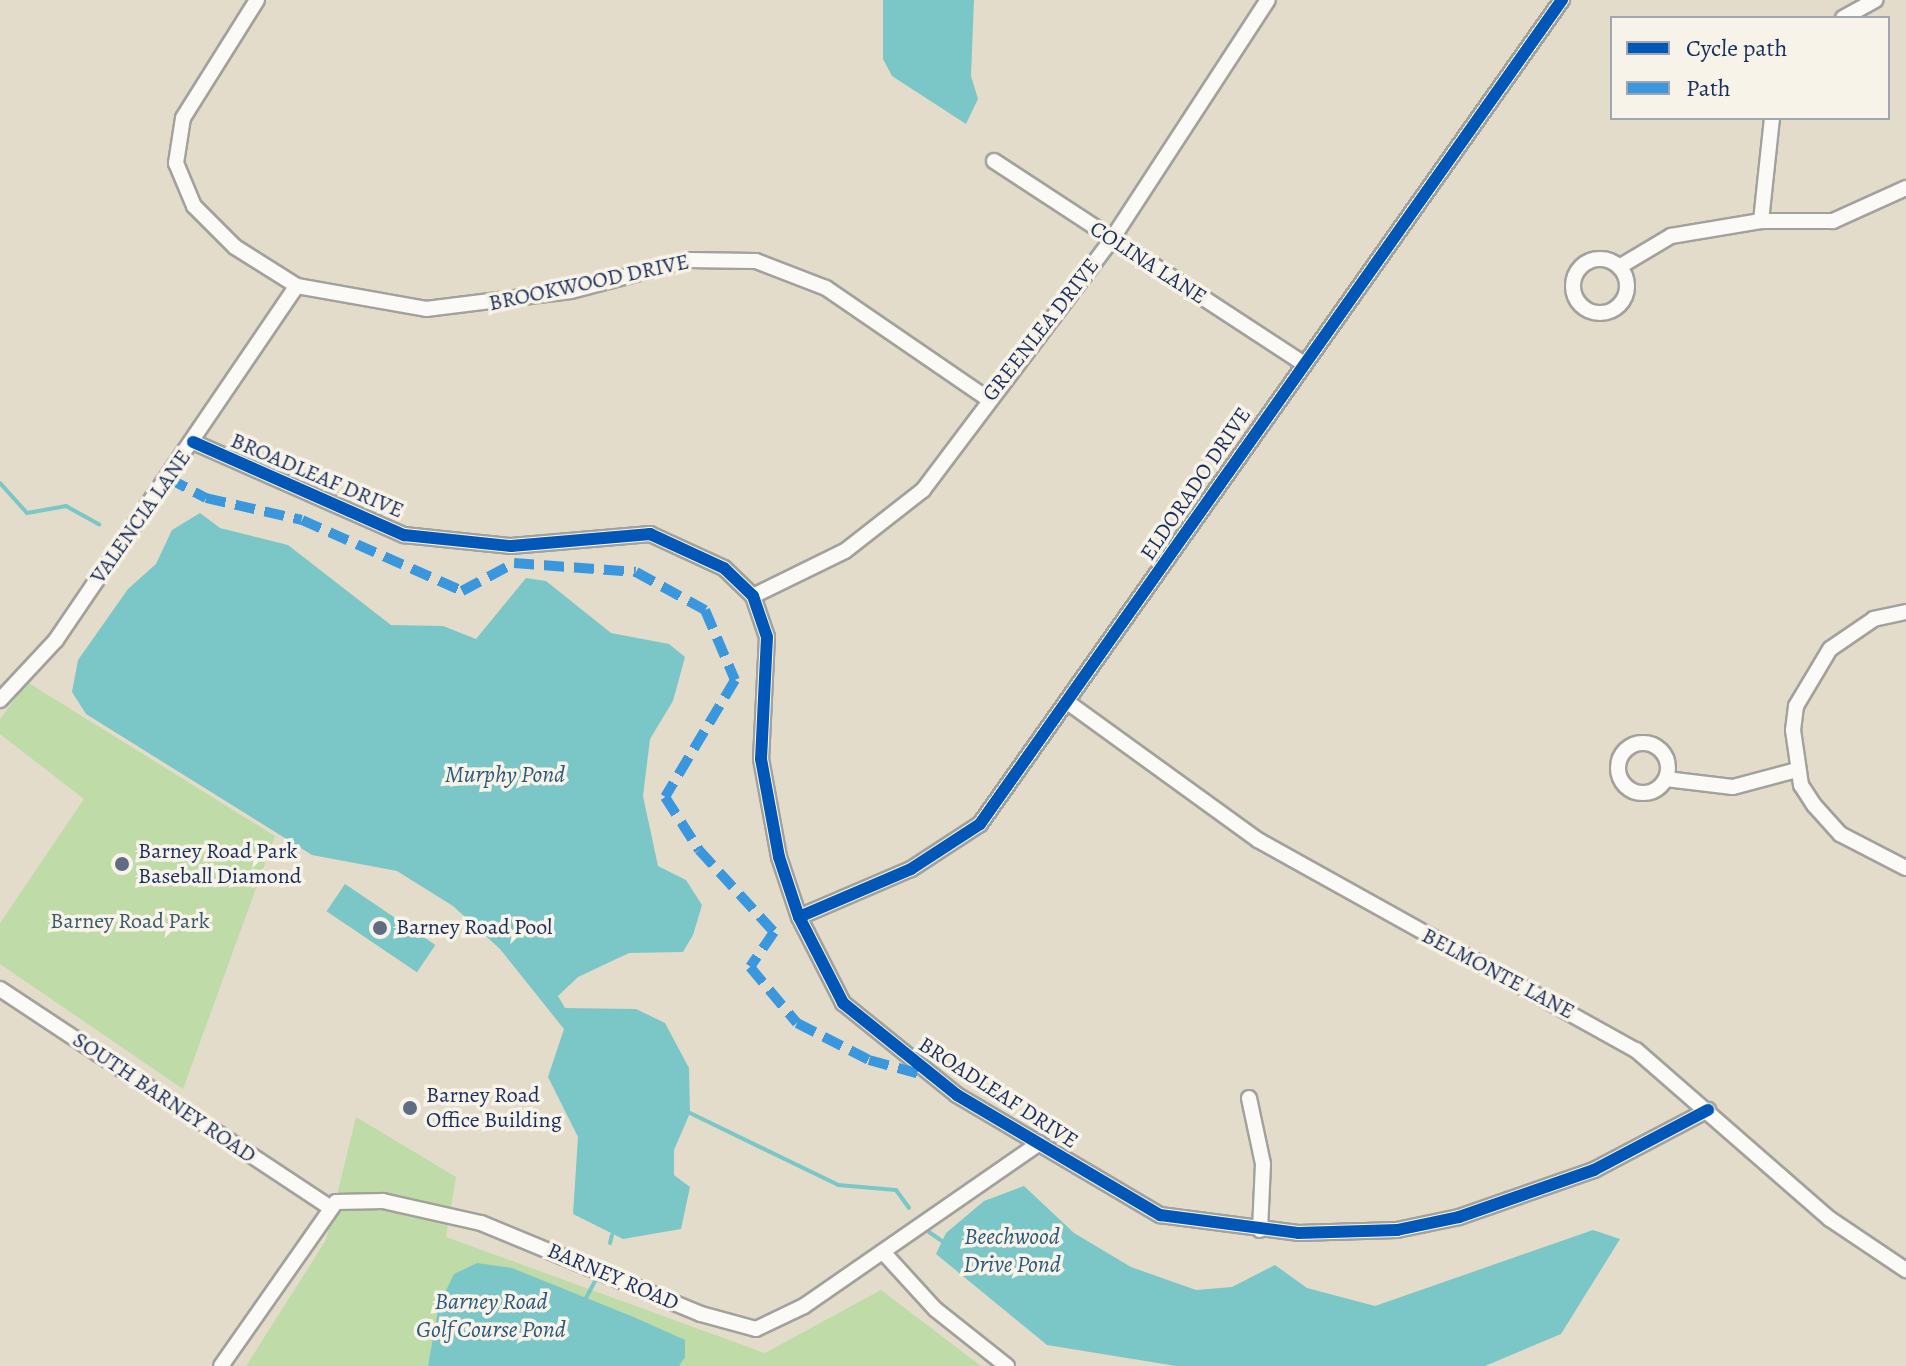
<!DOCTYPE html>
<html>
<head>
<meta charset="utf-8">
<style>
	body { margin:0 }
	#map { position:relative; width:1906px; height:1366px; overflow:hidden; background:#e4dcca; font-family:Alegreya,serif }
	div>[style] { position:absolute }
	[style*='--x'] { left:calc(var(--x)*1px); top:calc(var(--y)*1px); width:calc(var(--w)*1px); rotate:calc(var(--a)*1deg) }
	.green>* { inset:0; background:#bedba8 }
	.water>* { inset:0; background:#7bc6c7; transform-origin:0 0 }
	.stream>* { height:4px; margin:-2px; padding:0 2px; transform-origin:2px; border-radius:2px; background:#7bc6c7 }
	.roads { filter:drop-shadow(2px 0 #a3a19c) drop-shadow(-2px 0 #a3a19c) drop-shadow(0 2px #a3a19c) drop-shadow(0 -2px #a3a19c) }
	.minor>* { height:14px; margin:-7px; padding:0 7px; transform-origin:7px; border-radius:7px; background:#fbfaf7 }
	.minor>.ring { margin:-7px; padding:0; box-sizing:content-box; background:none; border:14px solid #fbfaf7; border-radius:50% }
	.quiet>* { height:10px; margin-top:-5px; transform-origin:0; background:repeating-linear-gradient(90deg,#3a97de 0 20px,transparent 0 30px) }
	.cycleway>* { height:12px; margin:-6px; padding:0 6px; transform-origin:6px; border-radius:6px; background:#0057b8 }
	.dots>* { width:22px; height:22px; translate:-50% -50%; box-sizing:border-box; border:4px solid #f7f3e8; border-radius:50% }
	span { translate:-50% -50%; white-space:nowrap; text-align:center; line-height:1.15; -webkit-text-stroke:7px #f7f3e8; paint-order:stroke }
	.street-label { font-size:22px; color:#1b2f5e }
	.poi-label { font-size:22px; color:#1b2f5e }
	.left { translate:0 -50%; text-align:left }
	.park-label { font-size:22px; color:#3c5a6a }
	.water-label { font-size:24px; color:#2a597d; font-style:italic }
	.legend { position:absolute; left:1610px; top:16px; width:280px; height:104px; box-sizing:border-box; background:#f7f3e8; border:2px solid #9fa5b1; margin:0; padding:10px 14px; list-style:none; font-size:24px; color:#1b2f5e }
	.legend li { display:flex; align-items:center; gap:16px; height:40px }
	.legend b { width:40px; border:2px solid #9fa5b1 }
</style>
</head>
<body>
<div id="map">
	<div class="green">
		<div style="clip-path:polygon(27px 682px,275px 836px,183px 1089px,0 964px,0 923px,84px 799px,0 734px,0 719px)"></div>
		<div style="clip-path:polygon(356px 1117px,456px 1177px,446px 1237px,765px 1353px,881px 1290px,981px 1366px,246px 1366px,326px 1240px)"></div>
	</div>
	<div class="water">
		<div style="clip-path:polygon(883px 0,974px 0,971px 76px,978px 99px,966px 124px,892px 76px,883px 59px)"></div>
		<div style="clip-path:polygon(200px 513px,220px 528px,288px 545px,391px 625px,443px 626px,476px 639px,526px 578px,546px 581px,611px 633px,669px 644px,685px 657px,673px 701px,650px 739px,643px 796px,658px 866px,686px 880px,702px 905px,693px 935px,683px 952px,629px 953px,578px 977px,558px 996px,565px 1008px,636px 1009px,665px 1023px,689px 1068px,690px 1113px,674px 1150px,674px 1175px,690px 1187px,681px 1229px,623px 1239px,573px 1214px,578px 1137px,548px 1077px,564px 1029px,500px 949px,453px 906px,397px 871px,312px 855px,86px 714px,72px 692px,78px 660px,128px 589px,156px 564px,172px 530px)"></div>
		<div style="left:345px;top:884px;width:109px;height:33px;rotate:34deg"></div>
		<div style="clip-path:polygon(1024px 1186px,1074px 1233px,1131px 1267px,1196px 1290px,1232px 1287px,1275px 1265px,1307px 1288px,1375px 1306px,1593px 1230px,1620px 1239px,1561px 1334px,1485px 1366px,1176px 1366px,1047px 1345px,936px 1254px,946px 1233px,984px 1201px)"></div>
		<div style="clip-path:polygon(477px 1263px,512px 1268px,636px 1318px,685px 1340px,685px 1357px,679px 1366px,428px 1366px,439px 1305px,454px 1274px)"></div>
	</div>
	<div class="stream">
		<div style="--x:0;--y:483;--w:40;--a:48"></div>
		<div style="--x:27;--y:513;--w:40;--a:-10"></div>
		<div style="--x:66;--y:506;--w:38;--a:29"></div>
		<div style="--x:690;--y:1113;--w:165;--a:25.9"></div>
		<div style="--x:838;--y:1185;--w:58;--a:4.9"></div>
		<div style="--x:896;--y:1190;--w:22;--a:54"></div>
		<div style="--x:929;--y:1232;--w:16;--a:35"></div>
		<div style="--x:610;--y:1243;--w:8;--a:-76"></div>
		<div style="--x:586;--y:1298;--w:19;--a:-62"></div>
	</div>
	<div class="roads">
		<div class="minor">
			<div style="--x:257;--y:0;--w:139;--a:122.1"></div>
			<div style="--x:183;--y:118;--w:46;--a:98.8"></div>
			<div style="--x:176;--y:163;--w:47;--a:67.3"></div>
			<div style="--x:194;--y:206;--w:58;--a:45"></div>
			<div style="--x:235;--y:247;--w:73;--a:32.2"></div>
			<div style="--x:297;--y:286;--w:131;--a:10.1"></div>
			<div style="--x:426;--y:309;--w:146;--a:-7.1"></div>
			<div style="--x:571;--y:291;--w:122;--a:-14.7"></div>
			<div style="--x:689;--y:260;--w:67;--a:0.9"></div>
			<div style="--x:756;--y:261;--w:75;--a:21.1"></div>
			<div style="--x:826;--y:288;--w:196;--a:34.4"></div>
			<div style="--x:1843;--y:18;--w:37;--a:-29"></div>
			<div style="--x:994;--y:161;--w:369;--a:33.2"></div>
			<div style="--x:1761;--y:221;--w:104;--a:-83.9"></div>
			<div class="ring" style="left:1573px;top:259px;width:40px;height:40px"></div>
			<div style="--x:1619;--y:267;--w:61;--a:-30.8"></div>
			<div style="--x:1671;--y:236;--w:91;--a:-9.5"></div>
			<div style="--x:1761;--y:221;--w:72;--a:0"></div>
			<div style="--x:1833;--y:221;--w:80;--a:-24.3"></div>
			<div style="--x:193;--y:442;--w:231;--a:23.8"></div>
			<div style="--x:404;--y:535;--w:108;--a:5.9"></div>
			<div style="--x:511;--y:546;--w:140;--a:-4.9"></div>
			<div style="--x:650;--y:534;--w:81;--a:24.7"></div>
			<div style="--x:724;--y:568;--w:40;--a:44"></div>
			<div style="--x:753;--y:596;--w:43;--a:71.1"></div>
			<div style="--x:767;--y:637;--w:122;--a:92.8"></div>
			<div style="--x:761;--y:759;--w:100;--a:79.6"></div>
			<div style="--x:779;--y:857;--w:63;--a:71.6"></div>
			<div style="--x:799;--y:917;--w:97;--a:62.9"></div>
			<div style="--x:843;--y:1003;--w:146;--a:38.9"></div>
			<div style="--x:957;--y:1095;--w:236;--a:30.6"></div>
			<div style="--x:1160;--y:1215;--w:139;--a:7.4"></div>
			<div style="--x:1298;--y:1233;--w:99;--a:-1.7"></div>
			<div style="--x:1397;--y:1230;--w:63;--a:-11.8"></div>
			<div style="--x:1459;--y:1217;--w:143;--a:-19.2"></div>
			<div style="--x:1594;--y:1170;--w:129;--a:-27.8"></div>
			<div style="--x:753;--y:596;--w:102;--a:-26.1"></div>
			<div style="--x:845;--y:551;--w:99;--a:-38"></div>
			<div style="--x:923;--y:490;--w:314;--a:-53"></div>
			<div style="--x:1112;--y:239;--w:285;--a:-56.9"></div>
			<div style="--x:1906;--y:612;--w:33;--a:168"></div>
			<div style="--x:1874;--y:619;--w:53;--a:145.7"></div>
			<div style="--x:1830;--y:649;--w:66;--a:120.8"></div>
			<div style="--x:1796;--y:706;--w:24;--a:97"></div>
			<div style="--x:1793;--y:730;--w:56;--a:81.7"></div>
			<div style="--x:1801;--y:785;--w:24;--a:57"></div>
			<div style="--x:1814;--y:805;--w:39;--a:48"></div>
			<div style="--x:1840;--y:834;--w:74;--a:27.3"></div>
			<div style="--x:0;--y:700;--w:82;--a:-47"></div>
			<div style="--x:56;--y:640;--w:428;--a:-55.8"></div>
			<div style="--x:1070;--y:704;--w:232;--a:35.9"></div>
			<div style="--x:1258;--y:840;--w:432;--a:29.1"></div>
			<div style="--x:1636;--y:1050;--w:257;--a:41.1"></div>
			<div style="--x:1830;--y:1219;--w:92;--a:33.9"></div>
			<div class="ring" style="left:1618px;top:743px;width:36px;height:36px"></div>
			<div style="--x:1666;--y:779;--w:67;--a:6.8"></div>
			<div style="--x:1733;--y:787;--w:66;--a:-14.9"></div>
			<div style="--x:799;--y:917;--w:122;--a:-23.2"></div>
			<div style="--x:911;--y:869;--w:82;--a:-33.1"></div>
			<div style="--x:980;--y:824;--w:1009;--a:-54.77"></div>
			<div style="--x:0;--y:989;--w:395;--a:33.5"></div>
			<div style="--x:1249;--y:1098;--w:67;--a:78"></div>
			<div style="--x:1263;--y:1164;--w:66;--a:92.6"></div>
			<div style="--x:883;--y:1252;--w:77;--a:47.6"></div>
			<div style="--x:935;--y:1309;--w:92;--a:38.4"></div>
			<div style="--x:221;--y:1366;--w:200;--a:-55"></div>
			<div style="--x:336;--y:1202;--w:47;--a:-1.2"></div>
			<div style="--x:383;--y:1201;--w:100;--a:12.7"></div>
			<div style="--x:481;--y:1223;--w:238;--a:22.5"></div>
			<div style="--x:701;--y:1314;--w:57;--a:15.3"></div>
			<div style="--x:756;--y:1329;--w:53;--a:-25.6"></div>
			<div style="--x:804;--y:1306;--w:286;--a:-34.7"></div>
		</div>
	</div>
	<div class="quiet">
		<div style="--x:168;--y:478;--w:43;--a:27.8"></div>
		<div style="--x:206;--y:498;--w:98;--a:12.9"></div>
		<div style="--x:302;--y:520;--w:175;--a:23.9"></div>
		<div style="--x:462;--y:591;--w:59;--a:-28.3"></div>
		<div style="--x:514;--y:563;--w:122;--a:4.2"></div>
		<div style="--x:636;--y:572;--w:79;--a:28.8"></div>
		<div style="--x:705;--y:610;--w:76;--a:66.8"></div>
		<div style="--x:735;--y:680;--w:136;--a:120.9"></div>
		<div style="--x:665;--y:797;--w:63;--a:57.3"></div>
		<div style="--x:699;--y:850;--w:111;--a:47.6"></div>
		<div style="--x:774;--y:932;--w:42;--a:124.4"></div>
		<div style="--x:750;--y:967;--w:73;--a:50"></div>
		<div style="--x:797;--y:1023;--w:81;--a:27.2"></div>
		<div style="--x:869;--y:1060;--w:60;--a:15.4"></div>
	</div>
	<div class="cycleway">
		<div style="--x:193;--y:442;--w:231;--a:23.8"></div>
		<div style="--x:404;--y:535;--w:108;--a:5.9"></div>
		<div style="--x:511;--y:546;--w:140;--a:-4.9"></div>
		<div style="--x:650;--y:534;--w:81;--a:24.7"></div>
		<div style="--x:724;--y:568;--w:40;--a:44"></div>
		<div style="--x:753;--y:596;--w:43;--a:71.1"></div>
		<div style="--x:767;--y:637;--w:122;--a:92.8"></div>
		<div style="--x:761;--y:759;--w:100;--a:79.6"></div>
		<div style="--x:779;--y:857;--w:63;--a:71.6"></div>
		<div style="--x:799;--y:917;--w:97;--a:62.9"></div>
		<div style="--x:843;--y:1003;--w:146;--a:38.9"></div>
		<div style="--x:957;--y:1095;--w:236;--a:30.6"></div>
		<div style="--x:1160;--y:1215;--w:139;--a:7.4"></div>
		<div style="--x:1298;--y:1233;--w:99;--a:-1.7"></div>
		<div style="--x:1397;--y:1230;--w:63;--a:-11.8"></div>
		<div style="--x:1459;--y:1217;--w:143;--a:-19.2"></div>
		<div style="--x:1594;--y:1170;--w:129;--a:-27.8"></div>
		<div style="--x:799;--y:917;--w:122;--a:-23.2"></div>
		<div style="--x:911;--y:869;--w:82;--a:-33.1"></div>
		<div style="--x:980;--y:824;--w:1009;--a:-54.77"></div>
	</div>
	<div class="dots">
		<div style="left:122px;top:864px;background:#616c84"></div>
		<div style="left:380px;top:928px;background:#616c84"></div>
		<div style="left:410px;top:1108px;background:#616c84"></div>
	</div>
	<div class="street-label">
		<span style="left:1148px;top:263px;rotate:33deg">COLINA LANE</span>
		<span style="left:589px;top:283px;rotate:-12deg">BROOKWOOD DRIVE</span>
		<span style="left:1041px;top:330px;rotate:-52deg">GREENLEA DRIVE</span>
		<span style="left:317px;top:476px;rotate:23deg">BROADLEAF DRIVE</span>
		<span style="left:1196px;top:484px;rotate:-56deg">ELDORADO DRIVE</span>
		<span style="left:141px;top:517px;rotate:-55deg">VALENCIA LANE</span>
		<span style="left:1498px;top:974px;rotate:28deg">BELMONTE LANE</span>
		<span style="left:998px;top:1093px;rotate:33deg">BROADLEAF DRIVE</span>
		<span style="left:164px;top:1098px;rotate:34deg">SOUTH BARNEY ROAD</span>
		<span style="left:613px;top:1277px;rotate:23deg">BARNEY ROAD</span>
	</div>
	<div class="poi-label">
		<span class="left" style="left:138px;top:864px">Barney Road Park<br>Baseball Diamond</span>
		<span class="left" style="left:396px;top:928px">Barney Road Pool</span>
		<span class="left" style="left:426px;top:1108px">Barney Road<br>Office Building</span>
	</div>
	<div class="park-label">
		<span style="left:130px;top:922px">Barney Road Park</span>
	</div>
	<div class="water-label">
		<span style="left:505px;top:775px">Murphy Pond</span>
		<span style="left:1012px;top:1251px">Beechwood<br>Drive Pond</span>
		<span style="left:491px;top:1316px">Barney Road<br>Golf Course Pond</span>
	</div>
	<ul class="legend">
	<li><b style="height:10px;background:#0057b8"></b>Cycle path</li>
	<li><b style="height:10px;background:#3a97de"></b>Path</li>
	</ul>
</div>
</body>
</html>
